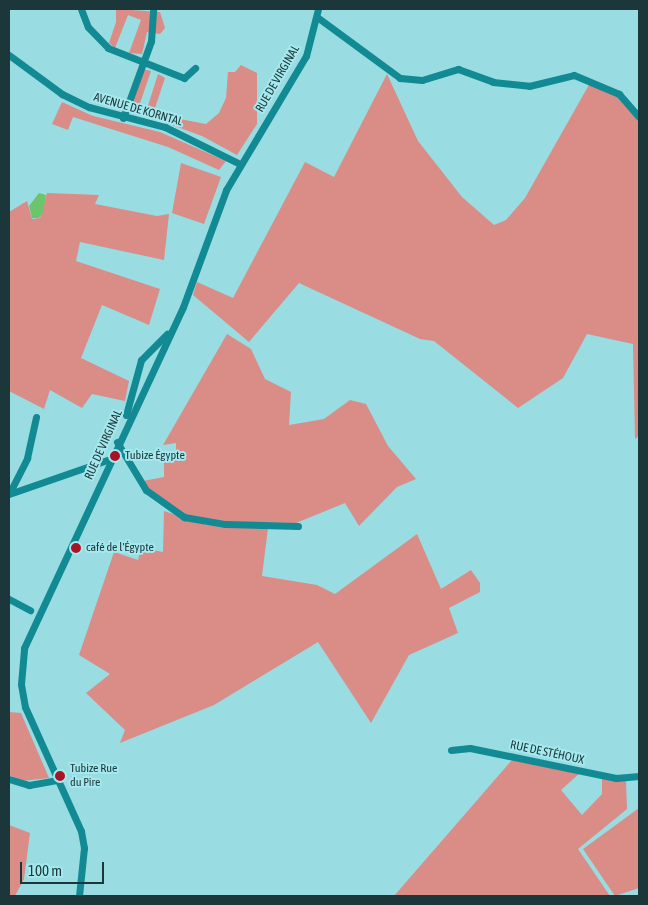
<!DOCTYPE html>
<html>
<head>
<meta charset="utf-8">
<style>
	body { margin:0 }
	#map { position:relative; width:648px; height:905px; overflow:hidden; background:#99dce2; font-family:"Asap Condensed",sans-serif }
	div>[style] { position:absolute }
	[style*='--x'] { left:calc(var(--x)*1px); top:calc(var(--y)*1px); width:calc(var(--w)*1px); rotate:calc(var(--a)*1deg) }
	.green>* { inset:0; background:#da8c87 }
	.water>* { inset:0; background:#6cc56a }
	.minor>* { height:7px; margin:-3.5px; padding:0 3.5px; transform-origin:3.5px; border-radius:3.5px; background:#118a93 }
	.dots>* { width:14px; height:14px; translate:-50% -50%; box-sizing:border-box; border:2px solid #a5e9ef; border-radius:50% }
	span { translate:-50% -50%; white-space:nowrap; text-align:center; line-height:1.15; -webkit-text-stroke:4px #a5e9ef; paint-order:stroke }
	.street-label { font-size:12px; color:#1b3739 }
	.poi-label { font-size:12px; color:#1b3739 }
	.left { translate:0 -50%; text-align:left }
	.frame { position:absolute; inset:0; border:10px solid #1b3739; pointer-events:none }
	.scale { position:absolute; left:20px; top:862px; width:84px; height:22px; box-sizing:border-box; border:2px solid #1b3739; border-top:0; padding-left:6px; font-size:15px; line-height:18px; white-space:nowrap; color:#1b3739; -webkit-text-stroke:4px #a5e9ef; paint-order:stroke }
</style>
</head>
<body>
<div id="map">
	<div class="green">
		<div style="clip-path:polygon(116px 9px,160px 12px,165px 28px,160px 34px,147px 32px,142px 54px,129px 53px,141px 20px,128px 15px,115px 48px,109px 43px,116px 22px)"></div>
		<div style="clip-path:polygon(241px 65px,257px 73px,257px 124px,237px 155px,202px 136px,129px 109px,143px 69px,151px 71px,138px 109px,146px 112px,158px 74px,165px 78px,153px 114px,206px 124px,219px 113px,226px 98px,228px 72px,235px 72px)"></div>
		<div style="clip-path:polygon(387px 74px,418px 141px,462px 197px,494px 225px,506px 220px,525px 198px,590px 83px,627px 102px,639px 121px,639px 436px,635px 439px,633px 344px,587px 334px,563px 378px,518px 408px,434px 341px,420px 339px,299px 283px,249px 342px,193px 295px,197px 282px,233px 298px,305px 162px,334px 177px)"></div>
		<div style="clip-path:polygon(62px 102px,93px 116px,160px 132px,226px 161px,219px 170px,168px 147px,73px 117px,68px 130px,52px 124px)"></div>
		<div style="clip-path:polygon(181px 163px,221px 177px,204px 224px,172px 213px)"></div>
		<div style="clip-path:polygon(47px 193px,99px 195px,95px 204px,157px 216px,169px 214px,164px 260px,80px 242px,76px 261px,160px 289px,149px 325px,102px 305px,81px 358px,129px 381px,125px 401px,92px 394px,82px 408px,50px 390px,44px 409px,9px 391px,9px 212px,27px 201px,32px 219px,40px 218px)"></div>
		<div style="clip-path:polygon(227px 334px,251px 349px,265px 379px,291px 392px,289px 425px,324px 419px,350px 400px,366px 404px,388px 446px,416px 479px,397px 487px,359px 526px,345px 503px,296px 523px,227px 522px,184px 515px,150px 490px,143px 481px,164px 477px,164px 455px,176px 455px,176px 443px,163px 445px)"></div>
		<div style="clip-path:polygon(164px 511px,207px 525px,268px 528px,262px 576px,317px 585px,335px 594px,417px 534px,441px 589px,471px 570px,480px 583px,480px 592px,449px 608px,458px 633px,409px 655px,371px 723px,318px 642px,214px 705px,120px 743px,125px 730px,86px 693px,110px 674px,79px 655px,114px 552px,138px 560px,141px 548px,163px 552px)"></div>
		<div style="clip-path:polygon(9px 712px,21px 713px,49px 778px,22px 781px,9px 775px)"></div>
		<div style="clip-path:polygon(512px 760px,580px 773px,561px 790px,582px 815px,602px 794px,602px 777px,626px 781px,627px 809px,578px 849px,610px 896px,394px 896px)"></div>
		<div style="clip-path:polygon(639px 808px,639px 888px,615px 896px,583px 849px)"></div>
		<div style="clip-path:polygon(9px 825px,30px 833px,24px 879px,15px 896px,9px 896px)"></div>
	</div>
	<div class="water">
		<div style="clip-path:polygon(39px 193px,46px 195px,43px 212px,39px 218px,32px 218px,29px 206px)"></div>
	</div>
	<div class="minor">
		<div style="--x:81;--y:9;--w:19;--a:69"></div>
		<div style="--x:88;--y:27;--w:29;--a:46"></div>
		<div style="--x:108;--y:48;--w:82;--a:21.5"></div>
		<div style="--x:184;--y:78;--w:15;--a:-42"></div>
		<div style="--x:317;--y:17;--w:103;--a:36.3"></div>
		<div style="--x:400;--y:78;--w:22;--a:5"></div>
		<div style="--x:422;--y:80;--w:38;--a:-17"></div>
		<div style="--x:458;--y:69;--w:37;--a:20"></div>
		<div style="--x:493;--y:82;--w:36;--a:6"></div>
		<div style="--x:529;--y:86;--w:46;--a:-13.7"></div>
		<div style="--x:574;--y:75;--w:49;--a:22.9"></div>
		<div style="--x:619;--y:94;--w:30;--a:49"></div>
		<div style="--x:9;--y:55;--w:66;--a:36.3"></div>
		<div style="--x:62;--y:94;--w:30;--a:26"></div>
		<div style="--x:89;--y:107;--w:79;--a:14.7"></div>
		<div style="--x:165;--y:127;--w:84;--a:26.3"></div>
		<div style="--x:123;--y:118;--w:82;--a:-70"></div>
		<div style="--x:151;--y:41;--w:32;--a:-86"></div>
		<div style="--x:126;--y:415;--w:57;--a:-74.7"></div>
		<div style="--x:141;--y:360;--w:37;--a:-45"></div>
		<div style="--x:117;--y:442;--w:56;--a:58.9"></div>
		<div style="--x:146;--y:490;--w:47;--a:35.4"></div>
		<div style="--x:184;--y:517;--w:42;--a:9.7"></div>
		<div style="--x:225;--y:524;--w:73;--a:1.6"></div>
		<div style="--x:10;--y:492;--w:38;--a:-63"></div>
		<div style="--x:27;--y:458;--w:42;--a:-77.6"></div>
		<div style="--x:9;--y:494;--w:107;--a:-19.1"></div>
		<div style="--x:9;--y:599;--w:24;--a:28"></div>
		<div style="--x:451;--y:750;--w:19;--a:-6"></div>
		<div style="--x:470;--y:748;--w:149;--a:11.6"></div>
		<div style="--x:616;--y:778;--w:23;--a:-5"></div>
		<div style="--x:9;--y:779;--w:21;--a:17"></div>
		<div style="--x:29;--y:785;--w:28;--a:-10"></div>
		<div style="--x:79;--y:896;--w:48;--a:-84.1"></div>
		<div style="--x:84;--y:848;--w:17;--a:-100"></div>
		<div style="--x:81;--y:831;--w:136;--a:-114.3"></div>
		<div style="--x:25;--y:707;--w:23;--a:-100"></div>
		<div style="--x:21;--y:684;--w:36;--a:-85"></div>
		<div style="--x:24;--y:648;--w:376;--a:-65"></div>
		<div style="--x:183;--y:307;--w:125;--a:-69.8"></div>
		<div style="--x:226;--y:190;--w:156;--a:-59.2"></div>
		<div style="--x:306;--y:56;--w:49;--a:-75.7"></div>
	</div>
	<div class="dots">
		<div style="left:115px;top:456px;background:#a91325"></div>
		<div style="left:76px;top:548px;background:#a91325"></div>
		<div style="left:60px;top:776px;background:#a91325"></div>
	</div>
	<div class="street-label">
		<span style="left:278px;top:79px;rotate:-60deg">RUE DE VIRGINAL</span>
		<span style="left:138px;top:110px;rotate:16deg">AVENUE DE KORNTAL</span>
		<span style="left:104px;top:445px;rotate:-66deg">RUE DE VIRGINAL</span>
		<span style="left:547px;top:753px;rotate:12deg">RUE DE STÉHOUX</span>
	</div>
	<div class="poi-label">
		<span class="left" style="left:125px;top:456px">Tubize Égypte</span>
		<span class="left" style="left:86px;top:548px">café de l'Égypte</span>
		<span class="left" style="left:70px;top:776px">Tubize Rue<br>du Pire</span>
	</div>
	<div class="frame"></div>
	<div class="scale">100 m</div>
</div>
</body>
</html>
